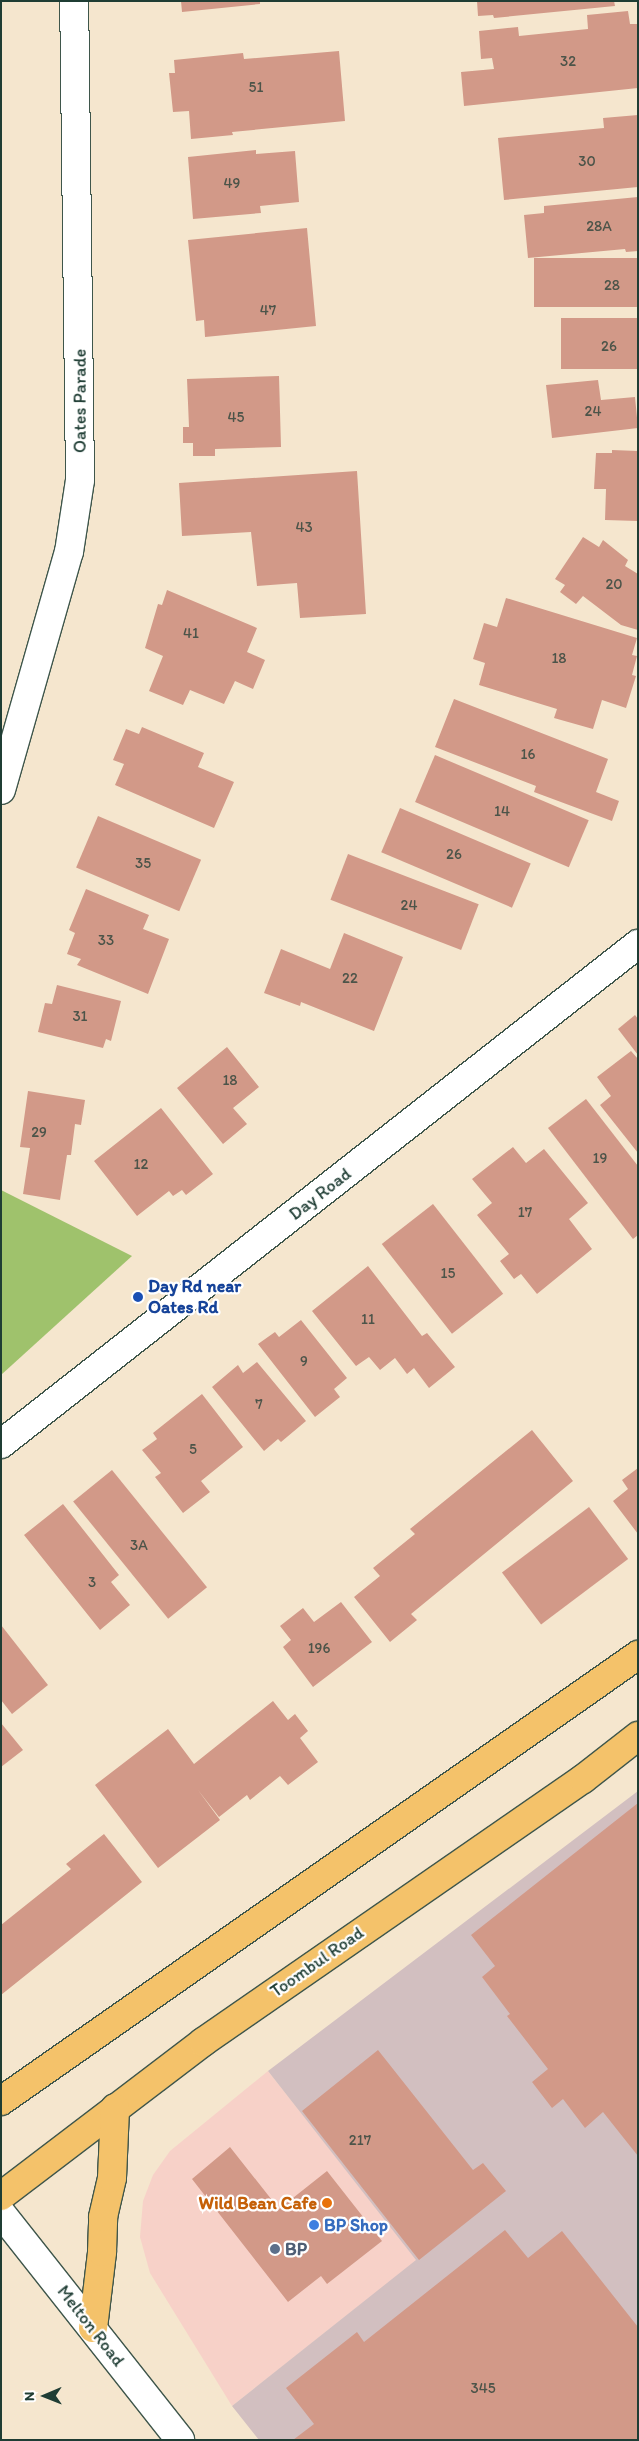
<!DOCTYPE html>
<html>
<head>
<meta charset="utf-8">
<style>
	body { margin:0 }
	#map { position:relative; width:639px; height:2441px; overflow:hidden; background:#f5e6ce; font-family:Itim,sans-serif }
	div>[style] { position:absolute }
	[style*='--x'] { left:calc(var(--x)*1px); top:calc(var(--y)*1px); width:calc(var(--w)*1px); rotate:calc(var(--a)*1deg) }
	.built>* { inset:0; background:#f7d1c8 }
	.industrial>* { inset:0; background:#d2bfc0 }
	.green>* { inset:0; background:#9fc26c }
	.building>* { inset:0; background:#d29988; transform-origin:0 0 }
	.roads { filter:drop-shadow(1px 0 #3f564b) drop-shadow(-1px 0 #3f564b) drop-shadow(0 1px #3f564b) drop-shadow(0 -1px #3f564b) }
	.minor>* { height:28px; margin:-14px; padding:0 14px; transform-origin:14px; border-radius:14px; background:#fff }
	.major>* { height:28px; margin:-14px; padding:0 14px; transform-origin:14px; border-radius:14px; background:#f4c26a }
	.dots>* { width:14px; height:14px; translate:-50% -50%; box-sizing:border-box; border:2px solid #fff; border-radius:50% }
	span { translate:-50% -50%; white-space:nowrap; text-align:center; line-height:1.15; -webkit-text-stroke:4.5px #fff; paint-order:stroke }
	.number-label { font-size:15px; color:#4c5449 }
	.number-label span { -webkit-text-stroke-width:0 }
	.street-label { font-size:18px; color:#1f3d34 }
	.transit-label { font-size:18px; color:#164399; font-weight:700 }
	.left { translate:0 -50%; text-align:left }
	.food-label { font-size:18px; color:#c56008; font-weight:700 }
	.right { translate:-100% -50%; text-align:right }
	.shop-label { font-size:18px; color:#366cbe; font-weight:700 }
	.service-label { font-size:18px; color:#4e5e75; font-weight:700 }
	.frame { position:absolute; inset:0; border:2px solid #1f3d34; pointer-events:none }
	.north { position:absolute; left:20px; top:2371px; width:50px; height:50px; -webkit-text-stroke:4px #fff; paint-order:stroke; rotate:269deg; font-size:14px; font-weight:700; line-height:20px; text-align:center; color:#1f3d34 }
	.north::after { content:''; display:block; margin:auto; width:18px; height:22px; background:#1f3d34; clip-path:polygon(50% 0,100% 100%,50% 72%,0 100%) }
</style>
</head>
<body>
<div id="map">
	<div class="built">
		<div style="clip-path:polygon(268px 2071px,417px 2260px,232px 2406px,150px 2273px,140px 2237px,143px 2201px,153px 2175px,170px 2151px)"></div>
	</div>
	<div class="industrial">
		<div style="clip-path:polygon(638px 1791px,638px 2440px,259px 2440px,232px 2406px,416px 2260px,268px 2071px)"></div>
	</div>
	<div class="green">
		<div style="clip-path:polygon(1px 1190px,132px 1256px,1px 1375px)"></div>
	</div>
	<div class="building">
		<div style="clip-path:polygon(181px 1px,260px 1px,260px 4px,182px 12px)"></div>
		<div style="clip-path:polygon(477px 1px,614px 1px,615px 6px,494px 18px,493px 15px,478px 16px)"></div>
		<div style="clip-path:polygon(628px 11px,630px 24px,638px 24px,638px 88px,464px 106px,461px 72px,494px 69px,492px 58px,481px 59px,479px 31px,518px 27px,519px 36px,588px 29px,587px 15px)"></div>
		<div style="clip-path:polygon(339px 51px,345px 121px,232px 132px,233px 135px,191px 139px,189px 111px,173px 112px,169px 73px,175px 73px,174px 60px,243px 53px,244px 59px)"></div>
		<div style="clip-path:polygon(638px 115px,638px 187px,504px 200px,498px 138px,604px 128px,603px 118px)"></div>
		<div style="clip-path:polygon(256px 150px,256px 154px,295px 151px,299px 202px,260px 206px,261px 213px,193px 219px,188px 157px)"></div>
		<div style="clip-path:polygon(638px 197px,638px 251px,626px 252px,625px 249px,528px 258px,524px 215px,544px 213px,544px 206px)"></div>
		<div style="clip-path:polygon(307px 228px,316px 326px,205px 337px,204px 320px,196px 321px,188px 240px)"></div>
		<div style="left:638px;top:258px;width:49px;height:104px;rotate:90deg"></div>
		<div style="left:638px;top:318px;width:51px;height:77px;rotate:90deg"></div>
		<div style="clip-path:polygon(279px 376px,281px 447px,215px 449px,215px 456px,193px 456px,193px 443px,183px 443px,183px 427px,189px 427px,187px 379px)"></div>
		<div style="clip-path:polygon(598px 380px,601px 400px,635px 397px,638px 428px,552px 438px,546px 385px)"></div>
		<div style="clip-path:polygon(612px 450px,638px 451px,638px 521px,605px 520px,606px 489px,594px 489px,596px 453px,612px 453px)"></div>
		<div style="clip-path:polygon(357px 471px,366px 614px,300px 618px,297px 583px,257px 586px,251px 532px,182px 536px,179px 483px)"></div>
		<div style="clip-path:polygon(583px 537px,599px 547px,603px 540px,628px 560px,625px 566px,638px 574px,638px 630px,621px 625px,583px 596px,576px 604px,560px 592px,565px 585px,555px 579px)"></div>
		<div style="clip-path:polygon(167px 590px,257px 628px,247px 652px,265px 660px,253px 689px,235px 681px,224px 704px,190px 690px,183px 705px,149px 691px,163px 656px,145px 648px,158px 604px,162px 605px)"></div>
		<div style="clip-path:polygon(506px 598px,637px 638px,632px 655px,637px 656px,632px 675px,636px 676px,626px 708px,602px 700px,593px 729px,554px 718px,557px 709px,479px 685px,485px 663px,473px 659px,484px 623px,497px 627px)"></div>
		<div style="clip-path:polygon(454px 699px,608px 759px,596px 792px,619px 801px,612px 821px,534px 792px,536px 786px,435px 747px)"></div>
		<div style="clip-path:polygon(142px 727px,204px 753px,198px 767px,234px 782px,214px 828px,115px 785px,124px 764px,113px 760px,126px 729px,139px 734px)"></div>
		<div style="left:435px;top:755px;width:167px;height:51px;rotate:23deg"></div>
		<div style="left:400px;top:808px;width:142px;height:48px;rotate:23deg"></div>
		<div style="left:98px;top:816px;width:112px;height:56px;rotate:23deg"></div>
		<div style="left:348px;top:854px;width:140px;height:49px;rotate:21deg"></div>
		<div style="clip-path:polygon(86px 889px,149px 915px,143px 929px,169px 939px,148px 994px,77px 965px,81px 959px,67px 954px,75px 933px,69px 930px)"></div>
		<div style="clip-path:polygon(344px 933px,403px 957px,374px 1031px,301px 1002px,300px 1006px,264px 993px,281px 949px,330px 969px)"></div>
		<div style="clip-path:polygon(57px 985px,121px 1001px,111px 1041px,106px 1039px,103px 1048px,38px 1032px,45px 1003px,52px 1004px)"></div>
		<div style="clip-path:polygon(635px 1015px,638px 1019px,638px 1055px,618px 1029px)"></div>
		<div style="clip-path:polygon(227px 1047px,259px 1087px,233px 1108px,247px 1124px,223px 1144px,177px 1088px)"></div>
		<div style="clip-path:polygon(631px 1051px,638px 1059px,638px 1153px,600px 1105px,611px 1096px,597px 1077px)"></div>
		<div style="clip-path:polygon(28px 1091px,85px 1100px,81px 1125px,75px 1124px,71px 1155px,67px 1155px,60px 1200px,23px 1194px,30px 1148px,20px 1147px)"></div>
		<div style="clip-path:polygon(586px 1099px,638px 1166px,638px 1235px,633px 1239px,548px 1128px)"></div>
		<div style="clip-path:polygon(161px 1108px,213px 1174px,186px 1195px,182px 1190px,173px 1196px,169px 1191px,137px 1216px,94px 1161px)"></div>
		<div style="clip-path:polygon(513px 1147px,526px 1163px,544px 1149px,588px 1203px,569px 1219px,592px 1249px,537px 1294px,521px 1274px,514px 1279px,500px 1261px,509px 1254px,477px 1215px,492px 1203px,472px 1179px)"></div>
		<div style="left:433px;top:1204px;width:114px;height:65px;rotate:52deg"></div>
		<div style="clip-path:polygon(368px 1266px,422px 1336px,427px 1333px,455px 1367px,429px 1388px,414px 1368px,407px 1374px,395px 1358px,380px 1370px,369px 1357px,356px 1366px,312px 1311px)"></div>
		<div style="clip-path:polygon(301px 1320px,347px 1378px,334px 1389px,340px 1397px,315px 1417px,258px 1344px,275px 1332px,279px 1337px)"></div>
		<div style="clip-path:polygon(257px 1362px,306px 1421px,281px 1442px,278px 1439px,264px 1451px,212px 1387px,238px 1365px,243px 1373px)"></div>
		<div style="clip-path:polygon(202px 1394px,243px 1447px,201px 1481px,210px 1492px,183px 1513px,155px 1477px,161px 1473px,142px 1450px,157px 1439px,153px 1433px)"></div>
		<div style="clip-path:polygon(532px 1430px,573px 1481px,411px 1614px,417px 1620px,390px 1642px,354px 1597px,380px 1576px,373px 1568px,415px 1534px,410px 1529px)"></div>
		<div style="clip-path:polygon(638px 1468px,638px 1534px,613px 1501px,628px 1489px,622px 1480px)"></div>
		<div style="left:112px;top:1470px;width:151px;height:50px;rotate:51deg"></div>
		<div style="clip-path:polygon(63px 1504px,119px 1575px,111px 1582px,130px 1605px,100px 1630px,24px 1535px)"></div>
		<div style="left:589px;top:1507px;width:65px;height:109px;rotate:53deg"></div>
		<div style="clip-path:polygon(341px 1602px,372px 1642px,313px 1687px,283px 1647px,291px 1640px,280px 1626px,303px 1608px,314px 1622px)"></div>
		<div style="clip-path:polygon(1px 1625px,48px 1685px,12px 1714px,1px 1700px)"></div>
		<div style="clip-path:polygon(273px 1701px,288px 1720px,295px 1714px,308px 1731px,300px 1738px,318px 1762px,288px 1785px,280px 1776px,250px 1800px,247px 1795px,219px 1817px,198px 1790px,220px 1820px,158px 1868px,95px 1785px,168px 1729px,194px 1764px)"></div>
		<div style="clip-path:polygon(1px 1723px,23px 1750px,1px 1767px)"></div>
		<div style="clip-path:polygon(638px 1803px,638px 2156px,603px 2112px,585px 2128px,563px 2099px,552px 2108px,532px 2082px,548px 2069px,507px 2016px,510px 2014px,482px 1977px,495px 1966px,471px 1935px)"></div>
		<div style="clip-path:polygon(104px 1834px,142px 1882px,1px 1995px,1px 1925px,71px 1869px,66px 1864px)"></div>
		<div style="clip-path:polygon(378px 2050px,473px 2170px,483px 2163px,506px 2191px,419px 2260px,302px 2111px)"></div>
		<div style="clip-path:polygon(230px 2147px,279px 2209px,327px 2171px,382px 2241px,327px 2284px,321px 2276px,288px 2302px,192px 2179px)"></div>
		<div style="clip-path:polygon(505px 2230px,528px 2258px,562px 2231px,638px 2327px,638px 2440px,293px 2440px,314px 2424px,286px 2388px,357px 2332px,364px 2342px)"></div>
	</div>
	<div class="roads">
		<div class="minor">
			<div style="--x:1;--y:790;--w:248;--a:-74.1"></div>
			<div style="--x:69;--y:552;--w:73;--a:-81.3"></div>
			<div style="--x:80;--y:480;--w:479;--a:-90.7"></div>
			<div style="--x:1;--y:1444;--w:810;--a:-38.13"></div>
			<div style="--x:1;--y:2213;--w:289;--a:51.7"></div>
		</div>
		<div class="major">
			<div style="--x:1;--y:2101;--w:778;--a:-35"></div>
			<div style="--x:1;--y:2196;--w:254;--a:-37.3"></div>
			<div style="--x:203;--y:2042;--w:462;--a:-34.7"></div>
			<div style="--x:583;--y:1779;--w:70;--a:-38"></div>
			<div style="--x:93;--y:2328;--w:77;--a:-83.2"></div>
			<div style="--x:102;--y:2252;--w:35;--a:-88"></div>
			<div style="--x:103;--y:2217;--w:40;--a:-77"></div>
			<div style="--x:112;--y:2178;--w:70;--a:-87.5"></div>
		</div>
	</div>
	<div class="dots">
		<div style="left:138px;top:1297px;background:#1a4fb4"></div>
		<div style="left:327px;top:2203px;background:#e8710a"></div>
		<div style="left:314px;top:2225px;background:#3f7fe0"></div>
		<div style="left:275px;top:2249px;background:#5c6f8a"></div>
	</div>
	<div class="number-label">
		<span style="left:568px;top:62px">32</span>
		<span style="left:256px;top:88px">51</span>
		<span style="left:587px;top:162px">30</span>
		<span style="left:232px;top:184px">49</span>
		<span style="left:599px;top:227px">28A</span>
		<span style="left:612px;top:286px">28</span>
		<span style="left:268px;top:311px">47</span>
		<span style="left:609px;top:347px">26</span>
		<span style="left:593px;top:412px">24</span>
		<span style="left:236px;top:418px">45</span>
		<span style="left:304px;top:528px">43</span>
		<span style="left:614px;top:585px">20</span>
		<span style="left:191px;top:634px">41</span>
		<span style="left:559px;top:659px">18</span>
		<span style="left:528px;top:755px">16</span>
		<span style="left:502px;top:812px">14</span>
		<span style="left:454px;top:855px">26</span>
		<span style="left:143px;top:864px">35</span>
		<span style="left:409px;top:906px">24</span>
		<span style="left:106px;top:941px">33</span>
		<span style="left:350px;top:979px">22</span>
		<span style="left:80px;top:1017px">31</span>
		<span style="left:230px;top:1081px">18</span>
		<span style="left:39px;top:1133px">29</span>
		<span style="left:600px;top:1159px">19</span>
		<span style="left:141px;top:1165px">12</span>
		<span style="left:525px;top:1213px">17</span>
		<span style="left:448px;top:1274px">15</span>
		<span style="left:368px;top:1320px">11</span>
		<span style="left:304px;top:1362px">9</span>
		<span style="left:259px;top:1405px">7</span>
		<span style="left:193px;top:1450px">5</span>
		<span style="left:139px;top:1546px">3A</span>
		<span style="left:92px;top:1583px">3</span>
		<span style="left:319px;top:1649px">196</span>
		<span style="left:360px;top:2141px">217</span>
		<span style="left:483px;top:2389px">345</span>
	</div>
	<div class="street-label">
		<span style="left:80px;top:401px;rotate:-90deg">Oates Parade</span>
		<span style="left:320px;top:1194px;rotate:-38deg">Day Road</span>
		<span style="left:317px;top:1962px;rotate:-35deg">Toombul Road</span>
		<span style="left:91px;top:2326px;rotate:52deg">Melton Road</span>
	</div>
	<div class="transit-label">
		<span class="left" style="left:148px;top:1297px">Day Rd near<br>Oates Rd</span>
	</div>
	<div class="food-label">
		<span class="right" style="left:317px;top:2203px">Wild Bean Cafe</span>
	</div>
	<div class="shop-label">
		<span class="left" style="left:324px;top:2225px">BP Shop</span>
	</div>
	<div class="service-label">
		<span class="left" style="left:285px;top:2249px">BP</span>
	</div>
	<div class="frame"></div>
	<div class="north">N</div>
</div>
</body>
</html>
